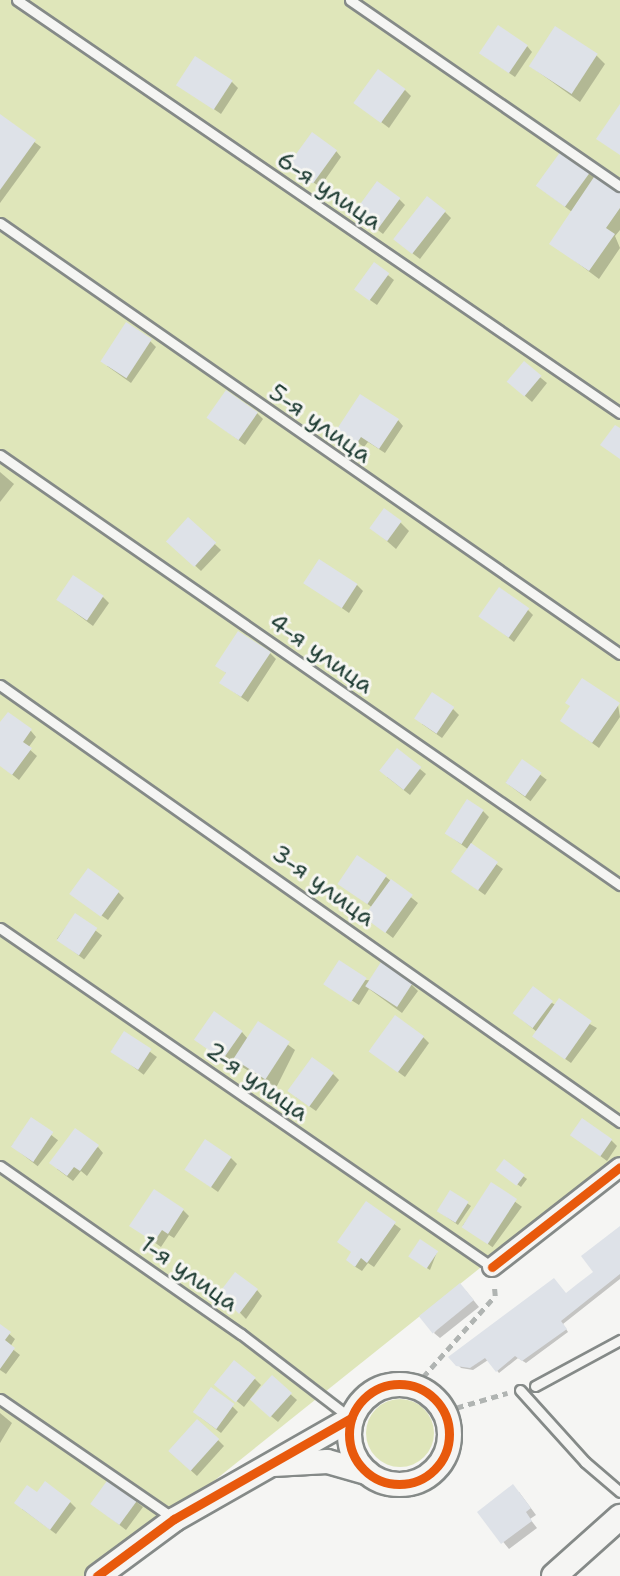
<!DOCTYPE html>
<html>
<head>
<meta charset="utf-8">
<style>
	body { margin:0 }
	#map { position:relative; width:620px; height:1576px; overflow:hidden; background:#f5f5f3; font-family:"Shantell Sans",sans-serif }
	div>[style] { position:absolute }
	[style*='--x'] { left:calc(var(--x)*1px); top:calc(var(--y)*1px); width:calc(var(--w)*1px); rotate:calc(var(--a)*1deg) }
	.green>* { inset:0; background:#dfe6ba }
	.round { border-radius:50% }
	.shadow>* { inset:0; background:#0003; transform-origin:0 0 }
	.building>* { inset:0; background:#dee2e8; transform-origin:0 0 }
	.path>* { height:4.5px; margin-top:-2.25px; transform-origin:0; background:repeating-linear-gradient(90deg,#b0b4b2 0 7px,transparent 0 12px) }
	.roads { filter:drop-shadow(2px 0 #858a88) drop-shadow(-2px 0 #858a88) drop-shadow(0 2px #858a88) drop-shadow(0 -2px #858a88) }
	.service>* { height:9px; margin:-4.5px; padding:0 4.5px; transform-origin:4.5px; border-radius:4.5px; background:#f5f5f3 }
	.minor>* { height:18px; margin:-9px; padding:0 9px; transform-origin:9px; border-radius:9px; background:#f5f5f3 }
	.tertiary>* { height:23px; margin:-11.5px; padding:0 11.5px; transform-origin:11.5px; border-radius:11.5px; background:#f5f5f3 }
	.tertiary>.ring { margin:-11.5px; padding:0; box-sizing:content-box; background:none; border:23px solid #f5f5f3; border-radius:50% }
	.secondary>* { height:24px; margin:-12px; padding:0 12px; transform-origin:12px; border-radius:12px; background:#f5f5f3 }
	.cycleway>* { height:9px; margin:-4.5px; padding:0 4.5px; transform-origin:4.5px; border-radius:4.5px; background:#e8590c }
	.cycleway>.ring { margin:-4.5px; padding:0; box-sizing:content-box; background:none; border:9px solid #e8590c; border-radius:50% }
	span { translate:-50% -50%; white-space:nowrap; text-align:center; line-height:1.15; -webkit-text-stroke:6px #f6f6f2; paint-order:stroke }
	.street-label { font-size:24px; color:#1f3d34 }
</style>
</head>
<body>
<div id="map">
	<div class="green">
		<div style="clip-path:polygon(0 0,620px 0,620px 1156px,140px 1540px,87px 1576px,0 1576px)"></div>
		<div class="round" style="left:366px;top:1399px;width:68px;height:68px"></div>
	</div>
	<div class="shadow">
		<div style="clip-path:polygon(527px 46px,532px 52px,515px 77px,487px 58px)"></div>
		<div style="clip-path:polygon(596px 55px,605px 64px,580px 102px,530px 66px)"></div>
		<div style="clip-path:polygon(232px 82px,238px 88px,221px 114px,179px 85px)"></div>
		<div style="clip-path:polygon(405px 90px,411px 96px,389px 128px,356px 103px)"></div>
		<div style="clip-path:polygon(0 116px,41px 147px,0 203px)"></div>
		<div style="clip-path:polygon(336px 151px,341px 157px,320px 187px,297px 171px)"></div>
		<div style="clip-path:polygon(589px 173px,620px 192px,620px 230px,615px 236px,620px 248px,599px 279px,551px 243px,572px 212px,544px 191px)"></div>
		<div style="clip-path:polygon(399px 199px,405px 205px,383px 234px,362px 218px)"></div>
		<div style="clip-path:polygon(445px 212px,451px 218px,420px 259px,403px 246px)"></div>
		<div style="clip-path:polygon(374px 264px,394px 280px,377px 305px,363px 295px)"></div>
		<div style="clip-path:polygon(150px 341px,156px 347px,131px 383px,107px 366px)"></div>
		<div style="clip-path:polygon(524px 364px,547px 383px,532px 402px,516px 388px)"></div>
		<div style="clip-path:polygon(257px 413px,263px 419px,245px 445px,209px 418px)"></div>
		<div style="clip-path:polygon(398px 420px,403px 426px,385px 453px,368px 442px,364px 447px,345px 434px)"></div>
		<div style="clip-path:polygon(0 472px,14px 484px,0 502px)"></div>
		<div style="clip-path:polygon(188px 519px,221px 550px,201px 571px,175px 547px)"></div>
		<div style="clip-path:polygon(400px 522px,409px 531px,396px 549px,372px 528px)"></div>
		<div style="clip-path:polygon(306px 583px,357px 585px,363px 591px,349px 613px)"></div>
		<div style="clip-path:polygon(103px 597px,109px 603px,93px 626px,58px 600px)"></div>
		<div style="clip-path:polygon(527px 609px,533px 615px,514px 642px,481px 616px)"></div>
		<div style="clip-path:polygon(270px 653px,276px 659px,248px 702px,221px 683px,227px 674px,218px 666px)"></div>
		<div style="clip-path:polygon(618px 705px,620px 717px,599px 748px,562px 721px)"></div>
		<div style="clip-path:polygon(453px 709px,459px 715px,442px 738px,422px 724px)"></div>
		<div style="clip-path:polygon(0 725px,31px 731px,36px 737px,28px 748px,37px 756px,19px 780px,0 765px)"></div>
		<div style="clip-path:polygon(397px 750px,426px 774px,410px 795px,387px 777px)"></div>
		<div style="left:522px;top:761px;width:31px;height:27px;rotate:37deg"></div>
		<div style="clip-path:polygon(483px 811px,489px 817px,470px 845px,503px 869px,485px 895px,453px 872px,469px 850px,447px 834px)"></div>
		<div style="clip-path:polygon(386px 877px,418px 903px,393px 938px,366px 917px,373px 908px,340px 884px)"></div>
		<div style="clip-path:polygon(118px 892px,124px 898px,108px 920px,78px 899px)"></div>
		<div style="left:75px;top:915px;width:34px;height:30px;rotate:37deg"></div>
		<div style="clip-path:polygon(366px 980px,412px 985px,418px 991px,402px 1013px,369px 989px,359px 1005px,329px 986px)"></div>
		<div style="clip-path:polygon(552px 1003px,597px 1028px,571px 1063px,541px 1042px,537px 1032px,515px 1014px)"></div>
		<div style="clip-path:polygon(259px 1023px,295px 1050px,276px 1088px,197px 1039px,242px 1032px,248px 1039px)"></div>
		<div style="left:125px;top:1033px;width:40px;height:22px;rotate:37deg"></div>
		<div style="clip-path:polygon(423px 1037px,429px 1043px,405px 1077px,371px 1052px)"></div>
		<div style="clip-path:polygon(333px 1074px,339px 1080px,316px 1111px,296px 1097px)"></div>
		<div style="left:32px;top:1120px;width:33px;height:33px;rotate:38deg"></div>
		<div style="clip-path:polygon(572px 1135px,611px 1140px,617px 1146px,607px 1161px)"></div>
		<div style="clip-path:polygon(98px 1147px,103px 1153px,87px 1176px,81px 1171px,73px 1181px,57px 1169px)"></div>
		<div style="clip-path:polygon(231px 1158px,237px 1164px,218px 1192px,186px 1169px)"></div>
		<div style="clip-path:polygon(504px 1162px,527px 1179px,521px 1187px,501px 1172px)"></div>
		<div style="left:492px;top:1185px;width:37px;height:50px;rotate:36deg"></div>
		<div style="clip-path:polygon(451px 1192px,471px 1206px,458px 1225px,441px 1213px)"></div>
		<div style="clip-path:polygon(367px 1204px,401px 1229px,374px 1267px,368px 1263px,362px 1271px,354px 1266px,353px 1253px,339px 1242px)"></div>
		<div style="clip-path:polygon(183px 1210px,189px 1216px,174px 1238px,169px 1235px,161px 1247px,132px 1226px)"></div>
		<div style="clip-path:polygon(620px 1228px,620px 1279px,563px 1324px,568px 1332px,526px 1363px,518px 1358px,499px 1373px,488px 1360px,473px 1370px,461px 1368px,451px 1357px,566px 1295px,596px 1272px)"></div>
		<div style="clip-path:polygon(437px 1252px,430px 1270px,413px 1259px)"></div>
		<div style="clip-path:polygon(257px 1290px,262px 1296px,246px 1319px,221px 1293px)"></div>
		<div style="clip-path:polygon(466px 1291px,479px 1307px,440px 1338px,434px 1333px)"></div>
		<div style="clip-path:polygon(0 1326px,15px 1339px,10px 1347px,20px 1355px,6px 1374px,0 1370px)"></div>
		<div style="clip-path:polygon(272px 1378px,297px 1400px,278px 1422px,259px 1406px)"></div>
		<div style="clip-path:polygon(255px 1379px,261px 1385px,244px 1407px,223px 1390px)"></div>
		<div style="clip-path:polygon(232px 1406px,238px 1412px,221px 1433px,200px 1417px)"></div>
		<div style="clip-path:polygon(0 1413px,12px 1423px,0 1443px)"></div>
		<div style="clip-path:polygon(218px 1440px,224px 1446px,197px 1476px,176px 1457px)"></div>
		<div style="clip-path:polygon(110px 1481px,143px 1507px,126px 1530px,99px 1509px)"></div>
		<div style="clip-path:polygon(519px 1492px,536px 1515px,530px 1519px,537px 1528px,509px 1549px,479px 1512px)"></div>
		<div style="clip-path:polygon(38px 1495px,70px 1502px,76px 1508px,56px 1534px,22px 1509px)"></div>
	</div>
	<div class="building">
		<div style="left:498px;top:25px;width:36px;height:34px;rotate:34deg"></div>
		<div style="left:555px;top:26px;width:51px;height:48px;rotate:33deg"></div>
		<div style="left:195px;top:56px;width:45px;height:35px;rotate:33deg"></div>
		<div style="left:378px;top:69px;width:34px;height:42px;rotate:36deg"></div>
		<div style="clip-path:polygon(620px 104px,620px 155px,596px 139px)"></div>
		<div style="clip-path:polygon(0 114px,36px 140px,0 190px)"></div>
		<div style="left:312px;top:132px;width:31px;height:41px;rotate:36deg"></div>
		<div style="left:561px;top:151px;width:36px;height:43px;rotate:36deg"></div>
		<div style="clip-path:polygon(596px 174px,620px 190px,620px 208px,606px 228px,615px 234px,589px 271px,549px 244px)"></div>
		<div style="left:377px;top:181px;width:29px;height:39px;rotate:36deg"></div>
		<div style="left:427px;top:196px;width:24px;height:55px;rotate:38deg"></div>
		<div style="left:374px;top:262px;width:19px;height:34px;rotate:36deg"></div>
		<div style="left:126px;top:322px;width:31px;height:47px;rotate:33deg"></div>
		<div style="left:524px;top:361px;width:23px;height:27px;rotate:40deg"></div>
		<div style="left:226px;top:390px;width:39px;height:34px;rotate:35deg"></div>
		<div style="clip-path:polygon(360px 394px,399px 419px,379px 449px,361px 437px,357px 443px,337px 429px)"></div>
		<div style="clip-path:polygon(615px 425px,620px 428px,620px 459px,600px 445px)"></div>
		<div style="left:384px;top:508px;width:22px;height:25px;rotate:36deg"></div>
		<div style="left:188px;top:517px;width:38px;height:33px;rotate:42deg"></div>
		<div style="left:319px;top:559px;width:46px;height:29px;rotate:33deg"></div>
		<div style="left:73px;top:575px;width:37px;height:30px;rotate:34deg"></div>
		<div style="left:499px;top:587px;width:37px;height:36px;rotate:35deg"></div>
		<div style="clip-path:polygon(238px 631px,271px 652px,241px 697px,219px 683px,226px 673px,215px 666px)"></div>
		<div style="clip-path:polygon(582px 678px,620px 703px,592px 743px,560px 721px,570px 706px,565px 703px)"></div>
		<div style="left:432px;top:692px;width:27px;height:32px;rotate:34deg"></div>
		<div style="clip-path:polygon(8px 712px,32px 729px,23px 742px,32px 748px,12px 775px,0 766px,0 722px)"></div>
		<div style="left:397px;top:748px;width:31px;height:29px;rotate:38deg"></div>
		<div style="left:522px;top:759px;width:24px;height:29px;rotate:35deg"></div>
		<div style="left:467px;top:799px;width:20px;height:41px;rotate:33deg"></div>
		<div style="left:471px;top:843px;width:33px;height:35px;rotate:35deg"></div>
		<div style="left:357px;top:855px;width:36px;height:35px;rotate:34deg"></div>
		<div style="left:88px;top:868px;width:39px;height:32px;rotate:36deg"></div>
		<div style="left:391px;top:879px;width:27px;height:47px;rotate:36deg"></div>
		<div style="left:75px;top:913px;width:27px;height:33px;rotate:34deg"></div>
		<div style="left:339px;top:960px;width:33px;height:29px;rotate:33deg"></div>
		<div style="left:381px;top:962px;width:38px;height:29px;rotate:33deg"></div>
		<div style="left:533px;top:986px;width:25px;height:34px;rotate:37deg"></div>
		<div style="left:559px;top:998px;width:40px;height:47px;rotate:35deg"></div>
		<div style="left:214px;top:1011px;width:35px;height:35px;rotate:35deg"></div>
		<div style="left:395px;top:1015px;width:36px;height:45px;rotate:36deg"></div>
		<div style="left:258px;top:1021px;width:38px;height:45px;rotate:33deg"></div>
		<div style="left:124px;top:1031px;width:33px;height:25px;rotate:33deg"></div>
		<div style="left:312px;top:1057px;width:27px;height:42px;rotate:36deg"></div>
		<div style="left:31px;top:1117px;width:27px;height:36px;rotate:34deg"></div>
		<div style="left:582px;top:1118px;width:37px;height:21px;rotate:35deg"></div>
		<div style="clip-path:polygon(75px 1128px,99px 1145px,80px 1171px,74px 1167px,67px 1176px,49px 1163px)"></div>
		<div style="left:205px;top:1139px;width:32px;height:37px;rotate:34deg"></div>
		<div style="left:504px;top:1159px;width:26px;height:14px;rotate:37deg"></div>
		<div style="left:491px;top:1182px;width:31px;height:54px;rotate:33deg"></div>
		<div style="clip-path:polygon(154px 1189px,184px 1209px,168px 1234px,162px 1230px,154px 1242px,129px 1226px)"></div>
		<div style="left:450px;top:1190px;width:22px;height:25px;rotate:32deg"></div>
		<div style="clip-path:polygon(366px 1201px,396px 1222px,367px 1263px,361px 1258px,355px 1267px,346px 1260px,351px 1252px,337px 1242px)"></div>
		<div style="clip-path:polygon(620px 1226px,620px 1274px,561px 1321px,567px 1329px,522px 1361px,515px 1356px,496px 1372px,485px 1358px,470px 1368px,456px 1366px,448px 1357px,554px 1278px,566px 1293px,576px 1285px,593px 1272px,581px 1256px)"></div>
		<div style="left:420px;top:1239px;width:22px;height:21px;rotate:34deg"></div>
		<div style="clip-path:polygon(235px 1272px,258px 1289px,239px 1314px,219px 1293px)"></div>
		<div style="left:460px;top:1283px;width:22px;height:53px;rotate:51deg"></div>
		<div style="clip-path:polygon(0 1324px,11px 1332px,5px 1340px,15px 1348px,0 1369px)"></div>
		<div style="left:234px;top:1360px;width:28px;height:32px;rotate:39deg"></div>
		<div style="left:272px;top:1375px;width:27px;height:33px;rotate:42deg"></div>
		<div style="left:211px;top:1387px;width:29px;height:31px;rotate:36deg"></div>
		<div style="left:197px;top:1419px;width:30px;height:43px;rotate:42deg"></div>
		<div style="left:109px;top:1478px;width:36px;height:32px;rotate:36deg"></div>
		<div style="clip-path:polygon(45px 1481px,71px 1501px,50px 1530px,14px 1503px,27px 1485px,37px 1492px)"></div>
		<div style="clip-path:polygon(513px 1484px,531px 1508px,526px 1512px,532px 1521px,501px 1544px,477px 1512px)"></div>
	</div>
	<div class="path">
		<div style="--x:415;--y:1386;--w:120;--a:-48.4"></div>
		<div style="--x:495;--y:1296;--w:11;--a:-95"></div>
		<div style="--x:445;--y:1411;--w:65;--a:-16.2"></div>
	</div>
	<div class="roads">
		<div class="service">
			<div style="--x:17;--y:0;--w:731;--a:34.41"></div>
			<div style="--x:350;--y:0;--w:328;--a:34.6"></div>
			<div style="--x:0;--y:223;--w:755;--a:34.81"></div>
			<div style="--x:0;--y:455;--w:755;--a:34.74"></div>
			<div style="--x:0;--y:685;--w:759;--a:35.18"></div>
			<div style="--x:0;--y:928;--w:597;--a:34.57"></div>
			<div style="--x:0;--y:1166;--w:294;--a:34.9"></div>
			<div style="--x:241;--y:1334;--w:136;--a:37.5"></div>
			<div style="--x:535;--y:1386;--w:97;--a:-28.4"></div>
			<div style="--x:520;--y:1390;--w:97;--a:47.9"></div>
			<div style="--x:585;--y:1462;--w:46;--a:40.6"></div>
			<div style="--x:0;--y:1399;--w:210;--a:34.5"></div>
		</div>
		<div class="minor">
			<div style="--x:492;--y:1267;--w:162;--a:-38"></div>
		</div>
		<div class="tertiary">
			<div class="ring" style="left:349px;top:1384px;width:77px;height:77px"></div>
			<div style="--x:273;--y:1464;--w:54;--a:-3.2"></div>
			<div style="--x:327;--y:1461;--w:41;--a:15.8"></div>
			<div style="--x:97;--y:1576;--w:96;--a:-36.5"></div>
			<div style="--x:174;--y:1519;--w:204;--a:-29.7"></div>
		</div>
		<div class="secondary">
			<div style="--x:554;--y:1576;--w:89;--a:-41.8"></div>
		</div>
	</div>
	<div class="cycleway">
		<div style="--x:492;--y:1267;--w:162;--a:-38"></div>
		<div class="ring" style="left:349px;top:1384px;width:91px;height:91px"></div>
		<div style="--x:97;--y:1576;--w:96;--a:-36.5"></div>
		<div style="--x:174;--y:1519;--w:204;--a:-29.7"></div>
	</div>
	<div class="street-label">
		<span style="left:329px;top:191px;rotate:34deg">6-я улица</span>
		<span style="left:320px;top:424px;rotate:35deg">5-я улица</span>
		<span style="left:321px;top:654px;rotate:35deg">4-я улица</span>
		<span style="left:323px;top:886px;rotate:36deg">3-я улица</span>
		<span style="left:257px;top:1082px;rotate:35deg">2-я улица</span>
		<span style="left:189px;top:1274px;rotate:35deg">1-я улица</span>
	</div>
</div>
</body>
</html>
